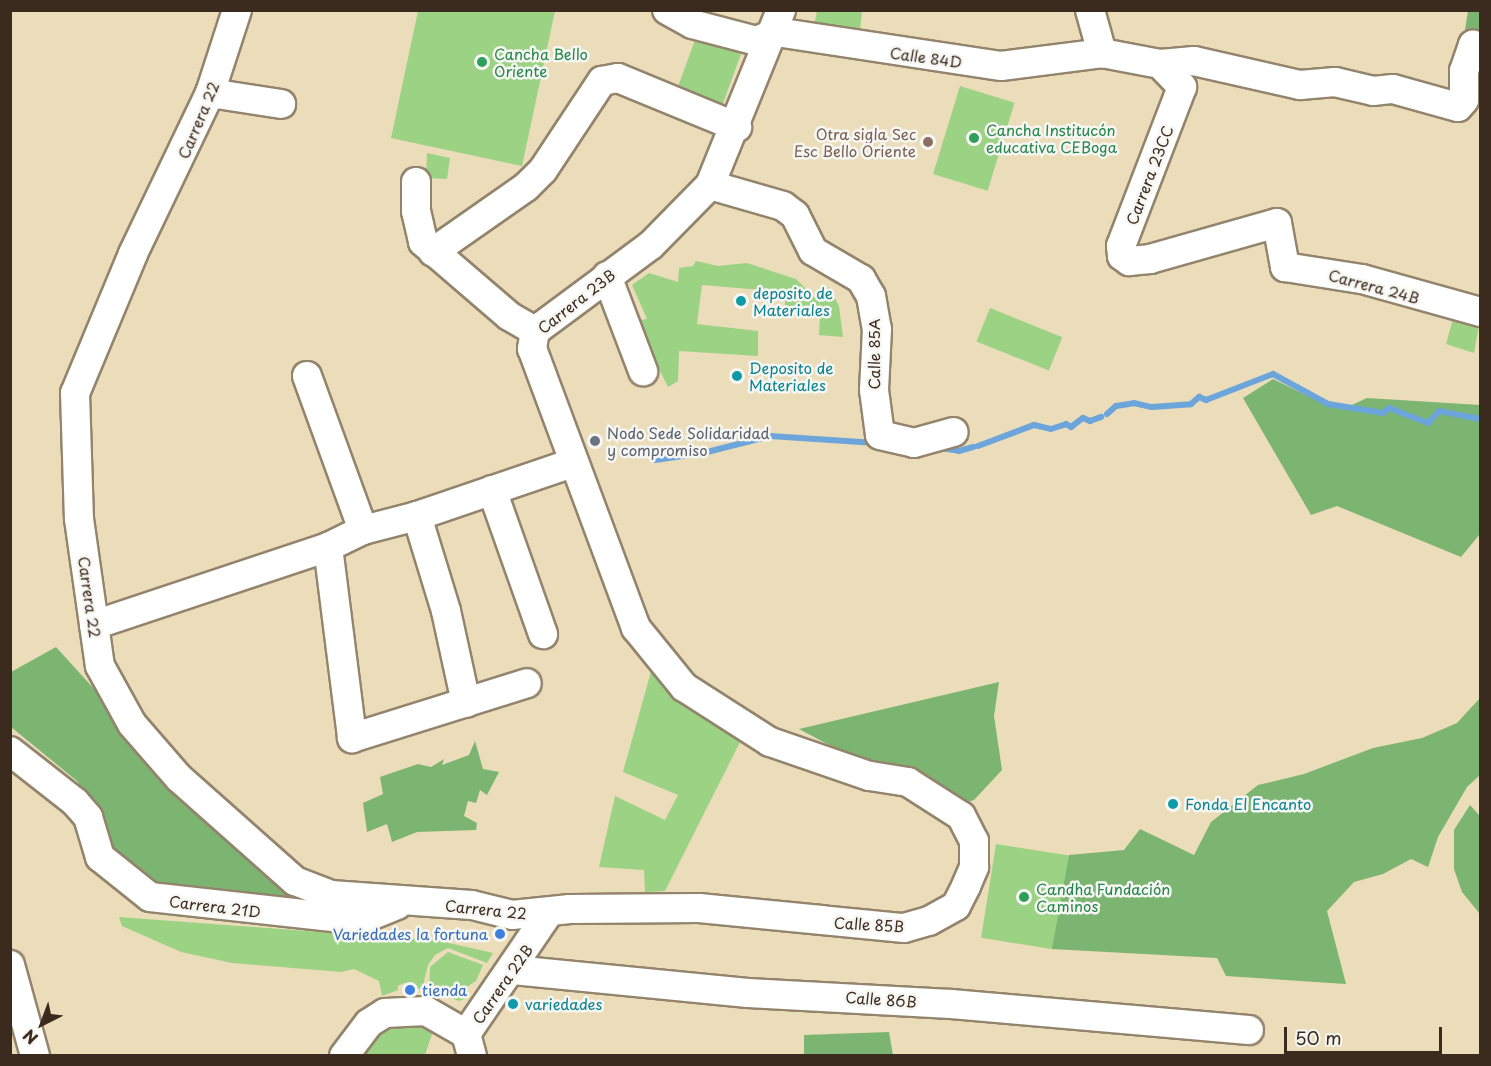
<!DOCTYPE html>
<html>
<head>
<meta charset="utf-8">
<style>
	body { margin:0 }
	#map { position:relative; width:1491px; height:1066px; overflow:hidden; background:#ebddb9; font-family:"Playpen Sans",sans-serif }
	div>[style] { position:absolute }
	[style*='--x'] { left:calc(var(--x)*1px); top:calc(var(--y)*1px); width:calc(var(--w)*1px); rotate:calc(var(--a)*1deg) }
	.green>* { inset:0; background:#9bd284; transform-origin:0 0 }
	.forest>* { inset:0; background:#7cb472 }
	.stream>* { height:6px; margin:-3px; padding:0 3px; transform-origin:3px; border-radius:3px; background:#6ca5db }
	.roads { filter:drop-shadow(2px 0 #93846c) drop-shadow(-2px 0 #93846c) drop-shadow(0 2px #93846c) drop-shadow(0 -2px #93846c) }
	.minor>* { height:28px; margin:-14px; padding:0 14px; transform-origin:14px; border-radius:14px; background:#fff }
	.dots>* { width:16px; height:16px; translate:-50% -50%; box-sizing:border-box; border:3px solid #f6f6f2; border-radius:50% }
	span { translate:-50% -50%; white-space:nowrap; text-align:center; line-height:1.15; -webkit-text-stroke:5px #f6f6f2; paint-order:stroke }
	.leisure-label { font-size:15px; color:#27864d }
	.left { translate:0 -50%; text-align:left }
	.street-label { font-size:15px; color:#3b2a1e }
	.education-label { font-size:15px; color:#785e54 }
	.right { translate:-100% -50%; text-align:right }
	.culture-label { font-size:15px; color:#0d838f }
	.worship-label { font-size:15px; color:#5b616d }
	.shop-label { font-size:15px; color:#366cbe }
	.frame { position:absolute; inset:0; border:12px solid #3b2a1e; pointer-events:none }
	.north { position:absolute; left:12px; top:994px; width:60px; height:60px; -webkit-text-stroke:4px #f6f6f2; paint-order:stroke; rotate:222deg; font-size:16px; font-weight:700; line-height:24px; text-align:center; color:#3b2a1e }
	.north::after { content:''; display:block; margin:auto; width:21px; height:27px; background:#3b2a1e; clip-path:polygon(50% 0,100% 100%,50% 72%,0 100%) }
	.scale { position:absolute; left:1284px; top:1027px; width:158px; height:27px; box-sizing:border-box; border:3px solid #3b2a1e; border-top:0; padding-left:8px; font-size:18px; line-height:21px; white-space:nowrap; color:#3b2a1e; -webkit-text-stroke:4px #f6f6f2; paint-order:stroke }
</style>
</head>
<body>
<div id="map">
	<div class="green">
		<div style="clip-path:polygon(418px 11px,555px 11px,522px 166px,391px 138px)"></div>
		<div style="clip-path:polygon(817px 11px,862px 11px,860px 31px,814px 26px)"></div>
		<div style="left:699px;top:29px;width:48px;height:65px;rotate:20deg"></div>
		<div style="left:960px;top:86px;width:57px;height:92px;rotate:17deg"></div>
		<div style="clip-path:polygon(427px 153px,450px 158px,447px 179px,426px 178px)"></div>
		<div style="clip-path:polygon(696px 261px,718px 266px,747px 263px,796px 279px,814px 297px,821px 298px,829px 287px,839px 306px,843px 337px,819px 335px,820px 315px,785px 309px,785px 292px,702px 285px,697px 324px,758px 331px,758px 356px,679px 351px,678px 381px,668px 387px,635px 321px,647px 319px,632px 285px,649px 273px,678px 282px,679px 268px,693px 266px)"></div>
		<div style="left:990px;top:308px;width:78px;height:36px;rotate:22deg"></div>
		<div style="clip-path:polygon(1455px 312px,1480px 319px,1474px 353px,1446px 344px)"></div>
		<div style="clip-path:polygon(652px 668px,741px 740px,665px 891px,645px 892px,644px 870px,599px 867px,615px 796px,665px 820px,678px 795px,623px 772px)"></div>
		<div style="left:996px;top:844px;width:74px;height:95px;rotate:9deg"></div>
		<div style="clip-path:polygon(119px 917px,440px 941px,493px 953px,487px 963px,448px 948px,435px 955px,428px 965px,422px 990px,404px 983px,398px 986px,398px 990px,382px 996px,379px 981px,354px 969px,341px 972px,232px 963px,181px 952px,122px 926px)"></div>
		<div style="clip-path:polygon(448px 952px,483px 965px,476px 981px,465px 988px,467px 998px,459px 1001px,429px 990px,430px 967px)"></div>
		<div style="clip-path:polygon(382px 1021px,435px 1025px,425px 1055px,357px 1055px)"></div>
	</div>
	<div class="forest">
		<div style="clip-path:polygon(1468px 11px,1480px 11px,1480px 36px,1465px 30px)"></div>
		<div style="clip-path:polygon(1273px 379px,1322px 403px,1343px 409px,1367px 398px,1480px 405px,1480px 534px,1461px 557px,1337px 506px,1311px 515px,1243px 398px)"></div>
		<div style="clip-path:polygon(56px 647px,125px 723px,345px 911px,162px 887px,112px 859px,96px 812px,77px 781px,11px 727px,11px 672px)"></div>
		<div style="clip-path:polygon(999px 682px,994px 716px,1002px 770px,974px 800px,947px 808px,799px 729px)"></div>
		<div style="clip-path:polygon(1480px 698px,1480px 775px,1467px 787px,1438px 837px,1428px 867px,1411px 859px,1383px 874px,1354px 882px,1327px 911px,1346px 984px,1226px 976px,1217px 958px,1052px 949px,1069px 855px,1124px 850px,1140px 829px,1194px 855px,1211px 822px,1258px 785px,1304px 774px,1373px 748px,1422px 738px,1457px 723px)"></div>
		<div style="clip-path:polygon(475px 741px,483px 769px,499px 772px,487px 795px,480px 790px,476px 803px,468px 801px,464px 816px,477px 823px,476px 830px,417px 832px,392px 842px,387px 824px,367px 832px,363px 803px,383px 794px,380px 777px,418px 764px,431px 767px,444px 759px,442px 765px,469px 755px)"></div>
		<div style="clip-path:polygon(1470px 805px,1480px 816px,1480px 914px,1462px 892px,1454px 869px,1454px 830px)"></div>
		<div style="clip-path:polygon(889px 1032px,893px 1055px,804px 1055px,804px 1035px)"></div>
	</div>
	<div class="stream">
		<div style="--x:1107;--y:414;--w:12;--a:-42"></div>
		<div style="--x:1116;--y:406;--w:18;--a:-9"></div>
		<div style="--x:1134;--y:403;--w:18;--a:13"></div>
		<div style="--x:1152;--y:407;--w:39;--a:-4"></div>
		<div style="--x:1191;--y:404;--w:11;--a:-41"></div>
		<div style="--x:1199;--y:397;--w:8;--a:23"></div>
		<div style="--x:1206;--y:400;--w:72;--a:-21.2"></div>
		<div style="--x:1273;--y:374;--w:63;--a:28.6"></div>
		<div style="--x:1328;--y:404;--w:56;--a:9.3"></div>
		<div style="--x:1383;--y:413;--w:8;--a:-40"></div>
		<div style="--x:1389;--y:408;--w:42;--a:21"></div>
		<div style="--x:1428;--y:423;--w:16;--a:-47"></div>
		<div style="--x:1439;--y:411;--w:42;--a:11"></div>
		<div style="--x:978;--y:446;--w:60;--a:-20.6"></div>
		<div style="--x:1034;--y:425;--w:17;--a:13"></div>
		<div style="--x:1051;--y:429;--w:16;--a:-18"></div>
		<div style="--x:1066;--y:424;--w:6;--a:31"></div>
		<div style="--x:1071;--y:427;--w:15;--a:-37"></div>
		<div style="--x:1083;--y:418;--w:8;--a:23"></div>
		<div style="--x:1090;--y:421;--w:12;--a:-20"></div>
		<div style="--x:941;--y:448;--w:18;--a:9"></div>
		<div style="--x:959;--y:451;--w:15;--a:-16"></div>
		<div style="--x:655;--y:460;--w:49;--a:-8.3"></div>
		<div style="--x:703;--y:453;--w:69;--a:-14.2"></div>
		<div style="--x:770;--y:436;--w:106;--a:3.8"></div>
	</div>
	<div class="roads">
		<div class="minor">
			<div style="--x:237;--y:10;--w:87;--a:108"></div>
			<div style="--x:210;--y:93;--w:178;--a:115.6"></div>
			<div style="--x:133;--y:254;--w:151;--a:112.6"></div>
			<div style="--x:75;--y:393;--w:126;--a:88.2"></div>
			<div style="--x:79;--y:519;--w:148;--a:81.9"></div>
			<div style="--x:100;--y:666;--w:66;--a:61.1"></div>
			<div style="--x:132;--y:724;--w:72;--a:49"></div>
			<div style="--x:179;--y:778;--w:155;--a:41.6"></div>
			<div style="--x:295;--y:881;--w:39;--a:21"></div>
			<div style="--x:331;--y:895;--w:141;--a:4.1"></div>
			<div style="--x:472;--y:905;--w:41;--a:14"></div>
			<div style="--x:512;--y:915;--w:58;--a:-5.9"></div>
			<div style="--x:570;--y:909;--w:129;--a:-0.4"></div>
			<div style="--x:699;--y:908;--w:206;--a:5.6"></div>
			<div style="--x:904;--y:928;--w:26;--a:-16"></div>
			<div style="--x:929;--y:921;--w:31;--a:-29"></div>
			<div style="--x:956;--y:906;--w:22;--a:-63"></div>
			<div style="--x:966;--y:886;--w:21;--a:-67"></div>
			<div style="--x:974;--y:867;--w:26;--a:-90"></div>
			<div style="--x:974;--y:841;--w:28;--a:-117"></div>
			<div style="--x:961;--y:816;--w:63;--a:-147.3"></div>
			<div style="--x:908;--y:782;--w:39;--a:-171"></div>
			<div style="--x:869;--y:776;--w:105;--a:-161"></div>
			<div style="--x:770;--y:742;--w:102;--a:-147.4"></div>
			<div style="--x:684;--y:687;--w:76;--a:-129.1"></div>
			<div style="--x:636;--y:628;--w:298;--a:-110.4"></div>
			<div style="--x:532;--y:349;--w:18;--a:-81"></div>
			<div style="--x:535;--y:331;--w:144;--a:-36.6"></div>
			<div style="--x:651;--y:245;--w:84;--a:-45.5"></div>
			<div style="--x:710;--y:185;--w:189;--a:-67.9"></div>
			<div style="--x:667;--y:10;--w:29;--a:29"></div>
			<div style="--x:692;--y:24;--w:67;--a:14.7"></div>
			<div style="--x:757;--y:41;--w:21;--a:-25"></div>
			<div style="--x:776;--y:32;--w:228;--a:8.6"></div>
			<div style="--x:1001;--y:66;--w:102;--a:-7.3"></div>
			<div style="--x:1102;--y:53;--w:59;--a:10.7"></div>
			<div style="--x:1160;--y:64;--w:32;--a:46"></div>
			<div style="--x:1182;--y:87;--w:170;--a:111"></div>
			<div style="--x:1121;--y:246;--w:10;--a:84"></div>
			<div style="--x:1122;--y:256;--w:9;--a:36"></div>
			<div style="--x:1129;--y:261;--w:21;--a:-5"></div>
			<div style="--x:1150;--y:259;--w:132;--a:-15.8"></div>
			<div style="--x:1277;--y:223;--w:45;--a:79.7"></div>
			<div style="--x:1285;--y:267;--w:78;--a:8.9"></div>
			<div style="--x:1362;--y:279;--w:123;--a:15.6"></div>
			<div style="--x:1090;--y:10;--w:45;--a:74.4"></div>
			<div style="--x:1160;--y:64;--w:34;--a:-5"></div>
			<div style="--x:1194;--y:61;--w:109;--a:12.8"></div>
			<div style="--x:1300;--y:85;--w:35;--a:-5"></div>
			<div style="--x:1335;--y:82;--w:39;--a:13"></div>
			<div style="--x:1373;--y:91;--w:20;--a:-6"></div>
			<div style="--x:1393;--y:89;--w:67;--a:15.5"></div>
			<div style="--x:1458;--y:107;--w:9;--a:-49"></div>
			<div style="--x:1464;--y:100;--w:29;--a:-90"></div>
			<div style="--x:1464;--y:71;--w:28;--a:-71"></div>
			<div style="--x:1473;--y:45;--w:8;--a:30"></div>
			<div style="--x:210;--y:93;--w:72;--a:8.8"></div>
			<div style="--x:416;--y:182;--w:29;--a:90"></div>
			<div style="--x:416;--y:211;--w:32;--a:77"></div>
			<div style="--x:423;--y:242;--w:113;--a:40.7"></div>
			<div style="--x:509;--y:316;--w:30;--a:30"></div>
			<div style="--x:710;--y:185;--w:76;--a:16"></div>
			<div style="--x:783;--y:206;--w:15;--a:37"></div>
			<div style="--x:795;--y:215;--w:40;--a:63.4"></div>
			<div style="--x:813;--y:251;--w:56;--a:30.3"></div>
			<div style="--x:861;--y:279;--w:20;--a:60"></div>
			<div style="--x:871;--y:296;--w:34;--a:80"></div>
			<div style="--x:877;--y:329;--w:61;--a:92.8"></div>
			<div style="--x:874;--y:390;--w:45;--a:82.4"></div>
			<div style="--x:880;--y:435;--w:35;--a:13"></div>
			<div style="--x:914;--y:443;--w:41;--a:-15.4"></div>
			<div style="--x:433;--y:252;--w:113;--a:-35"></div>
			<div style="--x:526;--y:187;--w:24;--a:-45"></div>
			<div style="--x:543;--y:170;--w:107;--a:-56.5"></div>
			<div style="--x:602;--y:81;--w:16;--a:-11"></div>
			<div style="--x:618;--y:78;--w:129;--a:22.4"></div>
			<div style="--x:607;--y:276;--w:102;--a:69.2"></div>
			<div style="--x:307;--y:376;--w:164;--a:70"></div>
			<div style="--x:492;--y:490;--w:153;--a:70.5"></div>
			<div style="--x:417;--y:516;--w:99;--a:73"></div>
			<div style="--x:446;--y:611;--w:94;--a:77.7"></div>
			<div style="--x:328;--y:547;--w:193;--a:82.8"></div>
			<div style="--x:352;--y:738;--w:183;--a:-17.4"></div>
			<div style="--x:94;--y:625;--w:247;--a:-18.4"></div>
			<div style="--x:328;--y:547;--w:39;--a:-26"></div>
			<div style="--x:363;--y:530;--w:56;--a:-14.5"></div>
			<div style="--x:417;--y:516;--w:165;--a:-18.8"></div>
			<div style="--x:10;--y:751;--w:83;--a:38.1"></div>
			<div style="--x:75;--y:802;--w:20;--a:49"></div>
			<div style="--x:88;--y:817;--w:42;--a:73.3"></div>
			<div style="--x:100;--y:857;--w:64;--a:38.7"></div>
			<div style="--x:150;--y:897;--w:211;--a:6.3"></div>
			<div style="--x:360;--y:920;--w:40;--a:-22"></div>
			<div style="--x:10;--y:965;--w:94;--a:74.6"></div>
			<div style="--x:513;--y:970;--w:236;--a:5.6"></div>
			<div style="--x:748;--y:993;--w:203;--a:3.1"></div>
			<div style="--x:951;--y:1004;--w:299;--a:5"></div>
			<div style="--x:344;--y:1056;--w:41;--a:-52.9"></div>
			<div style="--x:369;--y:1023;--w:19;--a:-32"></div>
			<div style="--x:385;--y:1013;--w:41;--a:-2.8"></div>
			<div style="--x:426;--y:1011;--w:46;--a:29.9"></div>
			<div style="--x:472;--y:1056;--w:23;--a:-105"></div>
			<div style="--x:466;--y:1034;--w:145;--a:-55.7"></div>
		</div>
	</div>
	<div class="dots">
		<div style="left:482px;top:62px;background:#2e9e5b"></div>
		<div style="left:974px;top:138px;background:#2e9e5b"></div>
		<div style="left:928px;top:142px;background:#8d6e63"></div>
		<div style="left:741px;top:301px;background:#0f9aa8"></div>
		<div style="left:737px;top:376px;background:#0f9aa8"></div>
		<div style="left:595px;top:441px;background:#6b7280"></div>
		<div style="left:1173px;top:804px;background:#0f9aa8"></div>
		<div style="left:1024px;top:897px;background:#2e9e5b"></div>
		<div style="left:500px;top:934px;background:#3f7fe0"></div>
		<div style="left:410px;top:990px;background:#3f7fe0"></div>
		<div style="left:513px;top:1004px;background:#0f9aa8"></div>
	</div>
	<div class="leisure-label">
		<span class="left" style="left:494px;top:62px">Cancha Bello<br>Oriente</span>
		<span class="left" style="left:986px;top:138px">Cancha Institucón<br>educativa CEBoga</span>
		<span class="left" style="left:1036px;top:897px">Candha Fundación<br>Caminos</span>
	</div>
	<div class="street-label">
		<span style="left:926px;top:57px;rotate:8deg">Calle 84D</span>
		<span style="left:198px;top:120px;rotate:-67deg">Carrera 22</span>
		<span style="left:1149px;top:175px;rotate:-69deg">Carrera 23CC</span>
		<span style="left:1374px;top:286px;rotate:15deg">Carrera 24B</span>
		<span style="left:576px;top:301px;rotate:-38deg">Carrera 23B</span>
		<span style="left:874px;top:354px;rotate:-90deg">Calle 85A</span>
		<span style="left:90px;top:597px;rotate:82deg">Carrera 22</span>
		<span style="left:215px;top:906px;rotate:7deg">Carrera 21D</span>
		<span style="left:486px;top:909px;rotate:6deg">Carrera 22</span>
		<span style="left:869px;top:924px;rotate:3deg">Calle 85B</span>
		<span style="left:502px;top:984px;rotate:-55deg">Carrera 22B</span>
		<span style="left:881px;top:999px;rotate:4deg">Calle 86B</span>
	</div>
	<div class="education-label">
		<span class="right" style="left:916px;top:142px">Otra sigla Sec<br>Esc Bello Oriente</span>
	</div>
	<div class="culture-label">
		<span class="left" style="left:753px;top:301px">deposito de<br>Materiales</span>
		<span class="left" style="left:749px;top:376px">Deposito de<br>Materiales</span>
		<span class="left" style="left:1185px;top:804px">Fonda El Encanto</span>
		<span class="left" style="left:525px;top:1004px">variedades</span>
	</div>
	<div class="worship-label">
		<span class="left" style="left:607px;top:441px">Nodo Sede Solidaridad<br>y compromiso</span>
	</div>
	<div class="shop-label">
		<span class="right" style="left:488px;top:934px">Variedades la fortuna</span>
		<span class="left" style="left:422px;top:990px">tienda</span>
	</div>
	<div class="frame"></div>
	<div class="north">N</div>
	<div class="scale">50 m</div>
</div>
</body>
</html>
